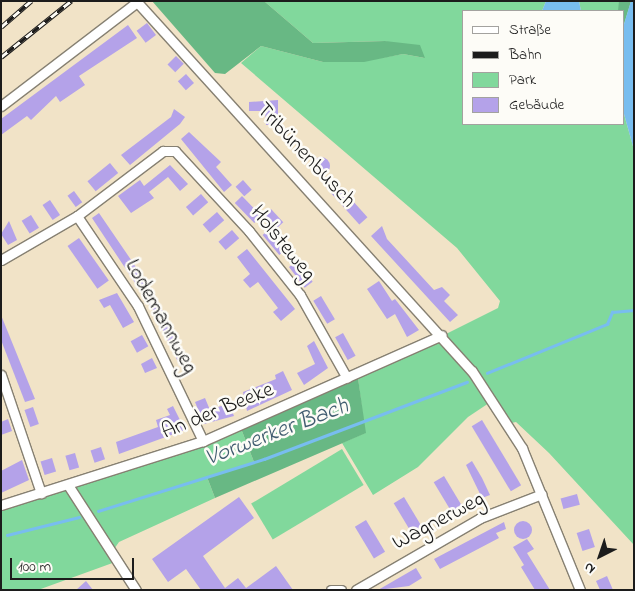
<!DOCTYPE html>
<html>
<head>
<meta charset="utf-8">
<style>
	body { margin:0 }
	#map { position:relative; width:635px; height:591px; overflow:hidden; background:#f1e3c7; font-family:"Indie Flower",sans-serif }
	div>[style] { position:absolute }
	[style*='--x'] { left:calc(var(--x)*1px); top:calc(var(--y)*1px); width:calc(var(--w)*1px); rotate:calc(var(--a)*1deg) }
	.green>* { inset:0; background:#81d89c; transform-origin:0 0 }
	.forest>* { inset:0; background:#68b884 }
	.water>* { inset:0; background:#78bdef }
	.stream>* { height:2.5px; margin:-1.25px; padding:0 1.25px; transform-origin:1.25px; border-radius:1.25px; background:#78bdef }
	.building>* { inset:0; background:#b4a2e9; transform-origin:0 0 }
	.round { border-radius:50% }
	.roads { filter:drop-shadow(1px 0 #868072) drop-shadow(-1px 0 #868072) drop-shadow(0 1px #868072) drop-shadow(0 -1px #868072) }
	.street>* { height:9px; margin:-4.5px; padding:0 4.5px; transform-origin:4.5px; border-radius:4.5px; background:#fff }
	.rail>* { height:4.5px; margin-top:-2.25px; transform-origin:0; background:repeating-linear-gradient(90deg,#fdfcf7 0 8px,#1c1c1c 0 16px); box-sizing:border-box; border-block:1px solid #1c1c1c }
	span { translate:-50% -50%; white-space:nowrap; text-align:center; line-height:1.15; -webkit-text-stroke:5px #fdfcf7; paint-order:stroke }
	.street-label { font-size:22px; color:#1c1c1c }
	.water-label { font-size:24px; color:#415c70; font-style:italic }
	.frame { position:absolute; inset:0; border:2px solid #1c1c1c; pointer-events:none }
	.legend { position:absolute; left:462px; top:10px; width:162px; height:115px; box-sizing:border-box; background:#fdfcf7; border:1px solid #a3a29f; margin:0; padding:6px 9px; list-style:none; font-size:15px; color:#1c1c1c }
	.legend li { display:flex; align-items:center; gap:10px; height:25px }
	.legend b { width:25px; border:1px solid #a3a29f }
	.north { position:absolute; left:575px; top:531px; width:50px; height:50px; -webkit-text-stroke:4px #fdfcf7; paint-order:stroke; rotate:221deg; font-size:14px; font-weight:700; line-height:20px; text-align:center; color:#1c1c1c }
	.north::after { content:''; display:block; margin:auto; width:18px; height:22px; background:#1c1c1c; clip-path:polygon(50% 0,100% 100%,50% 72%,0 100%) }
	.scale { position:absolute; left:10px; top:558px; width:124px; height:22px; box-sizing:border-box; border:2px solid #1c1c1c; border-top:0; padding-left:6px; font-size:15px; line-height:18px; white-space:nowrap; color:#1c1c1c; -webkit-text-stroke:4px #fdfcf7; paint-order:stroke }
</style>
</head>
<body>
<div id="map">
	<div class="green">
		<div style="clip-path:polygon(264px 1px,546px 1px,542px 11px,464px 11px,464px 124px,624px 124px,624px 114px,634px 150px,634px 545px,549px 453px,516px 422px,507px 424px,492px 401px,468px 417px,418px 467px,373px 495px,342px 443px,365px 433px,358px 378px,498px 308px,500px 301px,457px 248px,241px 63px,261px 46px,323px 62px,364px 61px,403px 54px,425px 58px,385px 41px,313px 43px)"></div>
		<div style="clip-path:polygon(579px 1px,631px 1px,624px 24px,624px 11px,581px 11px)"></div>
		<div style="clip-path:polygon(240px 426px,254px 462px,207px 477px,215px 498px,119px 542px,112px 552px,118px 561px,38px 590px,1px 590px,1px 505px)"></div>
		<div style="left:342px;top:449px;width:42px;height:106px;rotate:59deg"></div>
	</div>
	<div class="forest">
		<div style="clip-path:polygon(152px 1px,264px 1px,313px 43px,385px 41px,420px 45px,425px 58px,403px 54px,364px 62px,323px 62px,261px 46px,225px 74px,215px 73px)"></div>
		<div style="clip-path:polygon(619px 1px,631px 1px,624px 24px,624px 11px,618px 11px)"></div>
		<div style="clip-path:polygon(358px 378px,366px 433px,215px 498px,207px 477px,254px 462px,240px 426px)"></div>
	</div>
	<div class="water">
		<div style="clip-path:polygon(546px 1px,579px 1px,581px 11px,542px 11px)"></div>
		<div style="clip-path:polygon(631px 1px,634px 1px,634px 150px,624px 114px,624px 24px)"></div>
	</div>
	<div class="stream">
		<div style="--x:487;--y:373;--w:130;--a:-22.2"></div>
		<div style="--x:607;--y:324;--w:13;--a:-67"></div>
		<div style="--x:612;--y:312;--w:22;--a:-5"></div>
		<div style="--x:98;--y:511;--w:174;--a:-17.4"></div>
		<div style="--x:264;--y:459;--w:217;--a:-20.8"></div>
		<div style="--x:7;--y:535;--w:74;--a:-14"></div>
	</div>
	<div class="building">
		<div style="left:147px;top:23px;width:15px;height:13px;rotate:53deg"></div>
		<div style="clip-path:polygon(128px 25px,137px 38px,79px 76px,85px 85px,60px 102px,56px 96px,31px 120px,27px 116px,1px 135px,1px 119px)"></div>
		<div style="left:176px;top:56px;width:11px;height:12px;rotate:45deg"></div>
		<div style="left:186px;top:74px;width:12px;height:11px;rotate:48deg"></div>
		<div style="clip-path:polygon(278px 100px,278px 124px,266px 125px,265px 111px,249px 111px,249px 102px)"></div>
		<div style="clip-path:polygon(174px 109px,185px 117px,180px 124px,130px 165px,121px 155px,171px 117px)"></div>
		<div style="clip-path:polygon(189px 132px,221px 162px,216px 167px,232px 185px,224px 192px,181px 139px)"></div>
		<div class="round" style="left:312px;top:157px;width:18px;height:18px"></div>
		<div style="left:110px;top:163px;width:13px;height:29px;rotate:51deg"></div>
		<div style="clip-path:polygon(170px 165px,188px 184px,180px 191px,168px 177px,149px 192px,154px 198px,131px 213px,118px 196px,140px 180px,144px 186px)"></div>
		<div style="left:243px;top:180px;width:13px;height:10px;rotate:48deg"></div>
		<div style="left:334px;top:180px;width:50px;height:11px;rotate:48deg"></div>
		<div style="left:74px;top:191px;width:14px;height:8px;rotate:54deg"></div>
		<div style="left:201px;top:194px;width:11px;height:20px;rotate:49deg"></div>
		<div style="left:242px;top:196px;width:28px;height:10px;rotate:46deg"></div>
		<div style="left:50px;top:200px;width:18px;height:9px;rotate:56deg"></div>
		<div style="left:271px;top:209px;width:18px;height:9px;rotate:47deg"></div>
		<div style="left:217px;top:212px;width:11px;height:19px;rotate:49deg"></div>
		<div style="clip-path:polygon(99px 213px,153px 292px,189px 363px,180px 366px,153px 310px,92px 218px)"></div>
		<div style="left:31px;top:215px;width:15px;height:11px;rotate:58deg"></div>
		<div style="clip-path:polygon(9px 221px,17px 240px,8px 245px,1px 234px)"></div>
		<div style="clip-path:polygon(382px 226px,387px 239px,434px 290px,442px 287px,450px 295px,444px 301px,458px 315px,450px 322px,371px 236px)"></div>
		<div style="left:271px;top:228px;width:26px;height:11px;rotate:50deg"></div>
		<div style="left:232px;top:230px;width:11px;height:18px;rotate:49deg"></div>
		<div style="left:79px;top:238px;width:52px;height:14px;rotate:55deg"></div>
		<div style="clip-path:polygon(247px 249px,295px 309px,281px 321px,273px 312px,278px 308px,258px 282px,250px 288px,243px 280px,250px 274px,237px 257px)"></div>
		<div style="left:297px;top:261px;width:26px;height:10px;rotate:53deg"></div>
		<div style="clip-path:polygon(379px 281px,392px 301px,395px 299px,419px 330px,407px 337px,395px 314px,387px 319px,367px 289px)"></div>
		<div style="clip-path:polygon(117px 293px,134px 322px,123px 328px,110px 305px,104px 308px,99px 300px)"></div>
		<div style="left:321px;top:296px;width:27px;height:9px;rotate:59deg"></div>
		<div style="clip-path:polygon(1px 315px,35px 399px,25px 402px,1px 340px)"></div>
		<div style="left:343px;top:333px;width:26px;height:9px;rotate:61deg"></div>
		<div style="left:142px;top:335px;width:13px;height:13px;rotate:61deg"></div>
		<div style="clip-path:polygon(314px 341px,328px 368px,304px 385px,297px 373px,315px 364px,307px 346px)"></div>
		<div style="clip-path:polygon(152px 358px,157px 368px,145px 373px,141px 364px)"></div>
		<div style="clip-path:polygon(283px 371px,292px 390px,247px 411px,243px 392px,276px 379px,275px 375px)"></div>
		<div style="clip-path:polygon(205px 398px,210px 410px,229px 403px,234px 416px,204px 424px,195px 402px)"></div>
		<div style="clip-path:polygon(173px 406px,185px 430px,119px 454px,116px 442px,158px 427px,156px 420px,170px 415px,167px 409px)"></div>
		<div style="left:33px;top:407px;width:18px;height:9px;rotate:71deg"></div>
		<div style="clip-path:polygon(8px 419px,12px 431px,1px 435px,1px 422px)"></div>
		<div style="left:482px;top:420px;width:76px;height:12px;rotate:59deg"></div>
		<div style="left:101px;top:447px;width:13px;height:11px;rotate:72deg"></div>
		<div style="left:75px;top:453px;width:15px;height:10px;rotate:74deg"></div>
		<div style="left:52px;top:458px;width:14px;height:12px;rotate:73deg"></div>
		<div style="clip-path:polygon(22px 460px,29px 480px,1px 493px,1px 471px)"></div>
		<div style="clip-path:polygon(472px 461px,482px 478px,490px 495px,482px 498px,466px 465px)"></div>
		<div style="left:444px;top:476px;width:37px;height:12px;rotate:59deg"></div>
		<div style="left:577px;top:494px;width:11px;height:17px;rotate:75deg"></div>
		<div style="clip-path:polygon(239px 497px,254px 518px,203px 556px,225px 588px,238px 578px,246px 588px,276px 566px,293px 590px,201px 590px,186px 569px,168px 582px,152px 559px)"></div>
		<div style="left:404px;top:497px;width:39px;height:12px;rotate:59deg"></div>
		<div style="left:366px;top:520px;width:37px;height:13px;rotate:59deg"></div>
		<div class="round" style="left:514px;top:521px;width:18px;height:18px"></div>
		<div style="clip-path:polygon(504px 522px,506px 529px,496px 533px,499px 538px,440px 569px,434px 559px)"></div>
		<div style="left:589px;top:529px;width:19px;height:13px;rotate:72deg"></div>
		<div style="clip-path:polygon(527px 539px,534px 549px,527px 553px,550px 590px,535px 590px,521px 567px,524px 565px,513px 547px)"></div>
		<div style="clip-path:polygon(416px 568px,422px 578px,409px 586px,378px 590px)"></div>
		<div style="clip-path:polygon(607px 576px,613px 590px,600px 590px,596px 581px)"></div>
		<div style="clip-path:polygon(86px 581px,93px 590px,76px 590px)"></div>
	</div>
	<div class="roads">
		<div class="street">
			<div style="--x:1;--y:106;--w:171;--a:-37.4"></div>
			<div style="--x:137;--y:2;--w:498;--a:47.8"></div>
			<div style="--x:472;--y:371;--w:92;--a:57"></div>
			<div style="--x:522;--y:448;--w:153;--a:67.8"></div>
			<div style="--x:77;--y:216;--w:109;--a:55.9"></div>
			<div style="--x:138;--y:306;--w:150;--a:64.3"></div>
			<div style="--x:1;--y:260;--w:88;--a:-30.1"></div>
			<div style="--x:77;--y:216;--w:108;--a:-37.1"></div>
			<div style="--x:163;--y:151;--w:12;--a:0"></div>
			<div style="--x:175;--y:151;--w:109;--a:47.2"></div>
			<div style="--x:249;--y:231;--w:82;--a:51.4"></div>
			<div style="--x:300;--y:295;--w:95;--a:60.5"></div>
			<div style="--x:1;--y:375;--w:125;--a:71.3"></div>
			<div style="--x:68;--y:485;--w:125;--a:57.1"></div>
			<div style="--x:1;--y:505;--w:212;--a:-17.6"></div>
			<div style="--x:203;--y:441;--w:261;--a:-23.9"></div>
			<div style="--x:331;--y:590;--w:10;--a:0"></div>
			<div style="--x:356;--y:590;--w:143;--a:-30.1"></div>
			<div style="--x:480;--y:518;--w:66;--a:-21.2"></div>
		</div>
	</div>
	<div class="rail">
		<div style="--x:1;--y:27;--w:40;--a:-41"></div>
		<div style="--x:1;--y:57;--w:90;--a:-38.7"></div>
	</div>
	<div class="street-label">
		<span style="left:305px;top:156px;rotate:47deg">Tribünenbusch</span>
		<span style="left:282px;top:244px;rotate:51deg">Holsteweg</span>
		<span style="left:160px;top:317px;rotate:61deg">Lodemannweg</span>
		<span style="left:218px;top:412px;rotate:-22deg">An der Beeke</span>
		<span style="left:439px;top:522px;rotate:-28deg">Wagnerweg</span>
	</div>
	<div class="water-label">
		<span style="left:277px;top:433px;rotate:-21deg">Vorwerker Bach</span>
	</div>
	<div class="frame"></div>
	<ul class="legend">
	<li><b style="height:6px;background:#fff"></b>Straße</li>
	<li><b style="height:6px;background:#1c1c1c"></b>Bahn</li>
	<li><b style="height:14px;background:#81d89c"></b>Park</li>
	<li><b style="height:14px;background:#b4a2e9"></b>Gebäude</li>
	</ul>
	<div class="north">N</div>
	<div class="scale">100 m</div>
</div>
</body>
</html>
